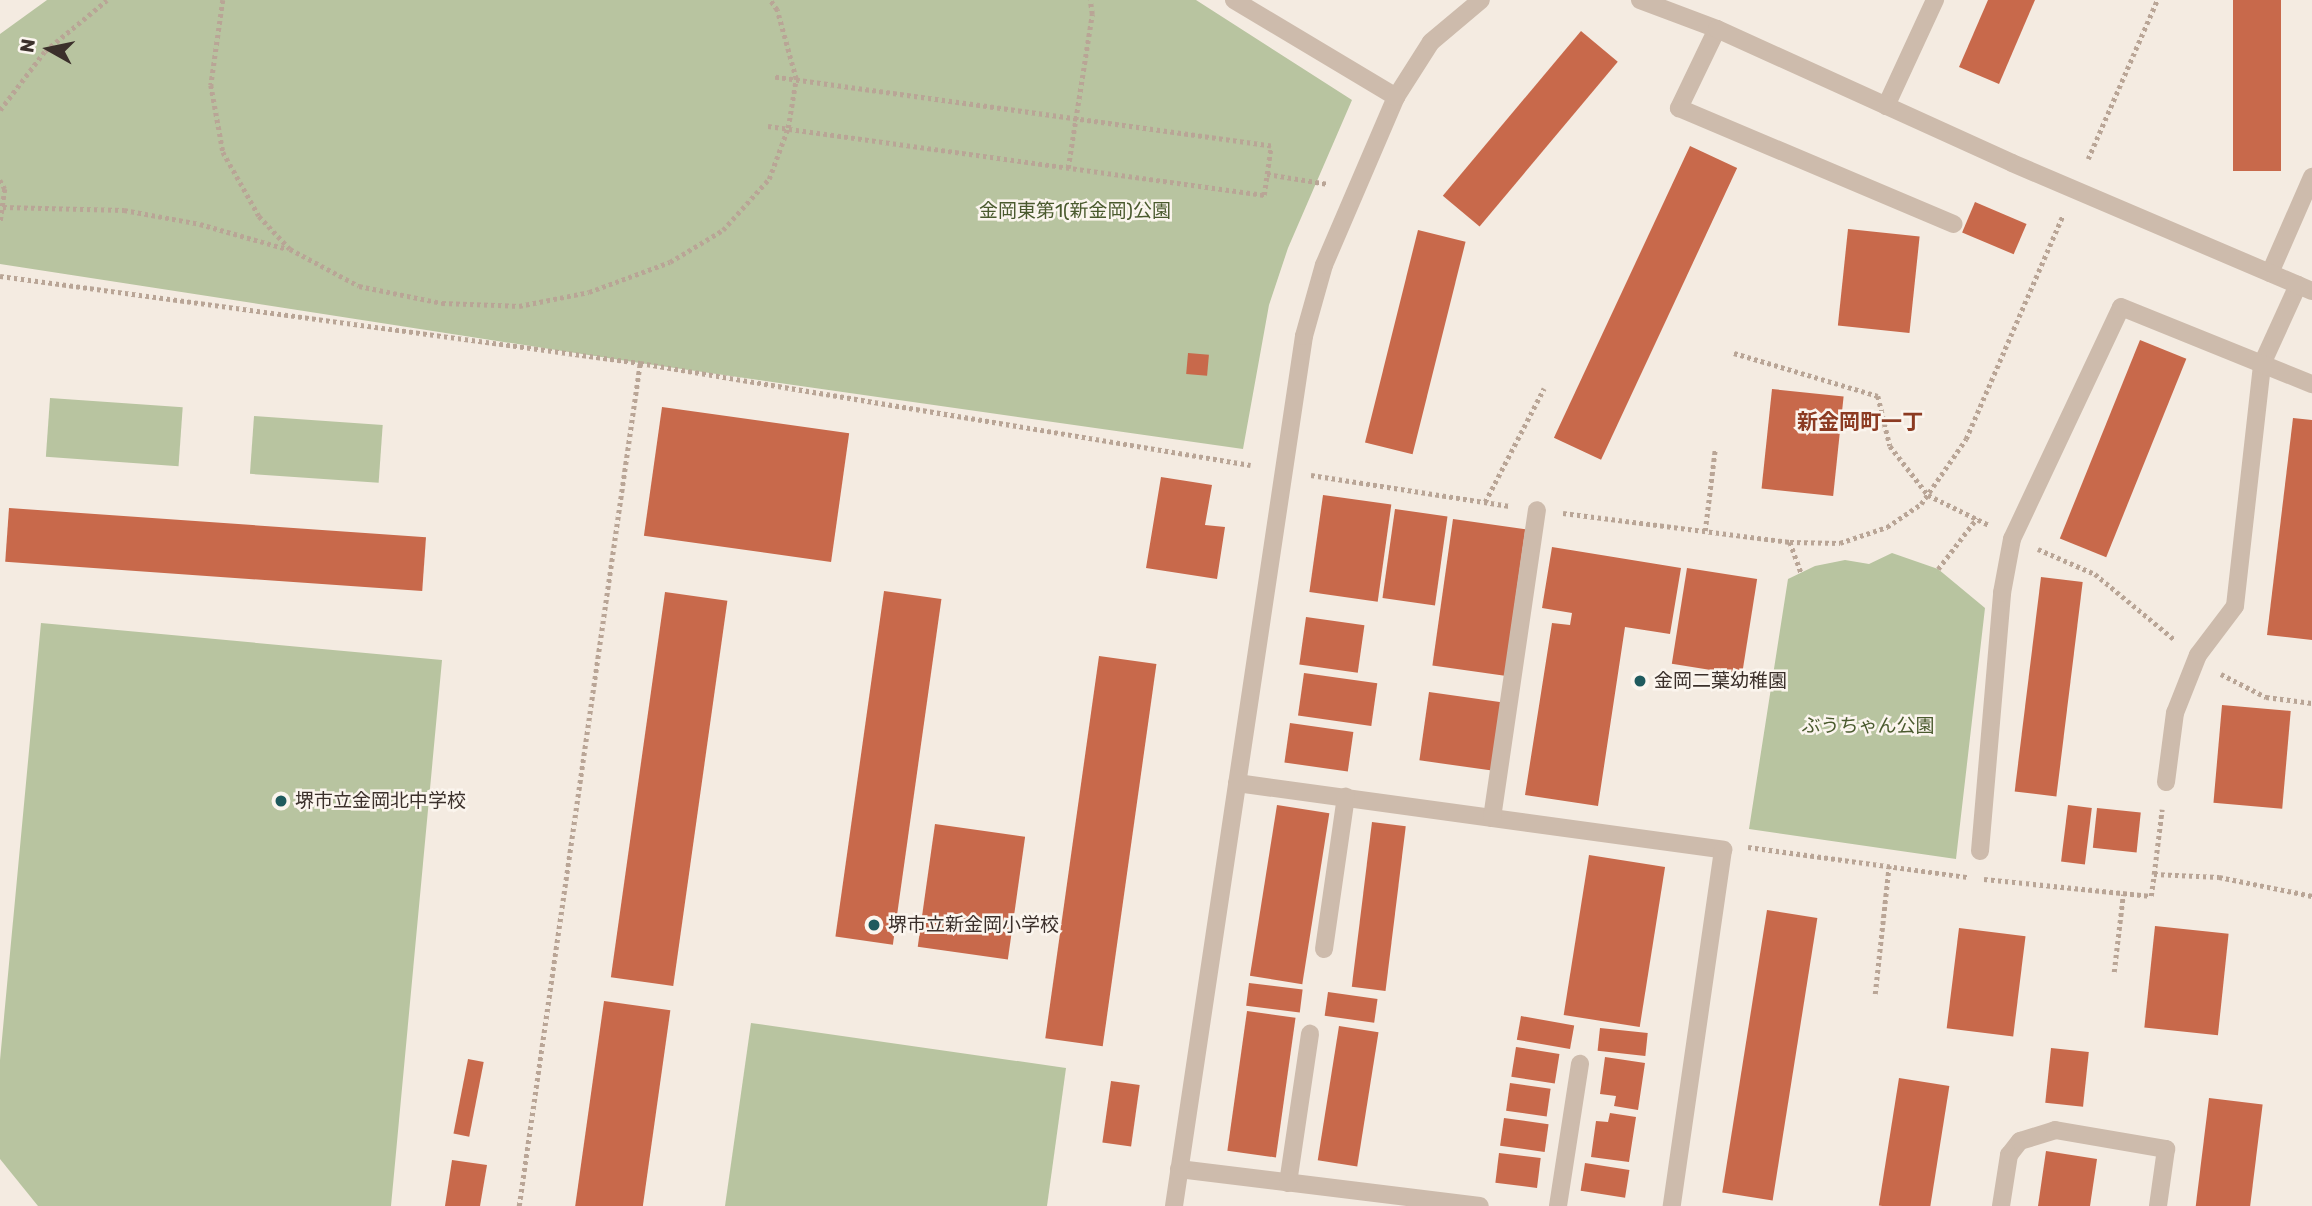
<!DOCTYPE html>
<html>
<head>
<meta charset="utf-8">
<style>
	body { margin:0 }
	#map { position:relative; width:2312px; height:1206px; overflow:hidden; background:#f4ebe1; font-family:Rubik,"Noto Sans JP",sans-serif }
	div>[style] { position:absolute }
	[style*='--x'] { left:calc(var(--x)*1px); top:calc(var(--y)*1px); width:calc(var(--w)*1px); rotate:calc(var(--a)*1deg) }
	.green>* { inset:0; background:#b8c4a0; transform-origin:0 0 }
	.building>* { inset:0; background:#c8694b; transform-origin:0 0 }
	.path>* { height:4.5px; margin-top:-2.25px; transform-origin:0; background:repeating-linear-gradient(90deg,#b9a596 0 3.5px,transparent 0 7px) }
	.service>* { height:18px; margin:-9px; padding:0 9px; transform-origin:9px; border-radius:9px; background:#cdbbac }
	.tertiary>* { height:18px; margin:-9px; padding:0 9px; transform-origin:9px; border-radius:9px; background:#cdbbac }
	.dots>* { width:19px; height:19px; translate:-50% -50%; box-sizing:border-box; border:4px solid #fbf5ee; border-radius:50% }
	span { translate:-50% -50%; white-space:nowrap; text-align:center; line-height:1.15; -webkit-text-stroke:5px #fbf5ee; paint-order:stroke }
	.park-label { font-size:19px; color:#4a5a2e }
	.poi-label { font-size:19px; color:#3b302b }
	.left { translate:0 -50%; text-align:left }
	.neighbourhood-label { font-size:21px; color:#8c3b22; font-weight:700 }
	.north { position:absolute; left:14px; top:14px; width:70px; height:70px; -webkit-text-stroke:5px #fbf5ee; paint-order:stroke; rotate:279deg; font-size:19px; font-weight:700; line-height:28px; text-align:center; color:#3b302b }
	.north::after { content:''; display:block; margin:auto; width:24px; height:32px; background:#3b302b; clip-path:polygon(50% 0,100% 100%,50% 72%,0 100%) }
</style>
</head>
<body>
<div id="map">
	<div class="green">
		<div style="clip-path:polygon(47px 0,1196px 0,1352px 100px,1288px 248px,1269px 305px,1243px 449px,640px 363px,0 264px,0 34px)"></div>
		<div style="left:50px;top:398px;width:133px;height:59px;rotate:4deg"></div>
		<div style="left:254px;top:416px;width:129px;height:58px;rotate:4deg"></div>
		<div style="clip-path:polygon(1892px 553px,1938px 569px,1985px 608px,1956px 859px,1749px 829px,1788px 579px,1815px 566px,1845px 560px,1869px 564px)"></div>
		<div style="clip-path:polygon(41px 623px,442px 660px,391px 1206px,38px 1206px,0 1159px,0 1060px)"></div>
		<div style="clip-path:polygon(751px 1023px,1066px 1068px,1047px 1206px,725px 1206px)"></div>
	</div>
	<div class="building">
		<div style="clip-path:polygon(1988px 0,2035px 0,1999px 84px,1959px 67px)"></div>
		<div style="left:2233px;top:0;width:48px;height:171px"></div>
		<div style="left:1581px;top:31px;width:48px;height:215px;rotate:40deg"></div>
		<div style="left:1690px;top:146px;width:52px;height:322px;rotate:25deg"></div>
		<div style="left:1975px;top:202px;width:56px;height:33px;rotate:23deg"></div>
		<div style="left:1848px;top:229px;width:72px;height:97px;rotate:6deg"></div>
		<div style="left:1418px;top:230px;width:49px;height:219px;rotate:14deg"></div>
		<div style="left:2140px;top:340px;width:50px;height:214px;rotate:22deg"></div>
		<div style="left:1188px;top:353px;width:21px;height:21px;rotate:5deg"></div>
		<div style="left:1772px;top:389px;width:72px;height:100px;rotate:6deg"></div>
		<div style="left:662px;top:407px;width:189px;height:130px;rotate:8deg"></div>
		<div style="clip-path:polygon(2293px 418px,2312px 420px,2312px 640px,2267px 635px)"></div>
		<div style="clip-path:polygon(1161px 477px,1212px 485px,1205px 525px,1225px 527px,1217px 579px,1146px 568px)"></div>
		<div style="left:1323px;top:495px;width:69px;height:98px;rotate:8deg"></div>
		<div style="left:9px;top:508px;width:418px;height:54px;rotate:4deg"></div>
		<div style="left:1395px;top:509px;width:53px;height:90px;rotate:8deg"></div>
		<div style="left:1453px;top:519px;width:73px;height:148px;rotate:8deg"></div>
		<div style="clip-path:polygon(1552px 547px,1681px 568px,1670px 634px,1625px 627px,1598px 806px,1525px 795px,1552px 623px,1570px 625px,1572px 613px,1542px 608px)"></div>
		<div style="left:1687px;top:568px;width:71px;height:97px;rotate:9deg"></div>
		<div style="left:2041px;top:577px;width:42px;height:216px;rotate:7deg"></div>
		<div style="left:884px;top:591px;width:58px;height:349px;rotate:8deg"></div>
		<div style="left:665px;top:592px;width:63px;height:389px;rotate:8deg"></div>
		<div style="left:1306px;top:617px;width:59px;height:48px;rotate:8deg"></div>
		<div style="left:1099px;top:656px;width:58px;height:386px;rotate:8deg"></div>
		<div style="left:1304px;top:673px;width:74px;height:43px;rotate:8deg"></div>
		<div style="left:1429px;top:692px;width:75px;height:69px;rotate:8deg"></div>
		<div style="left:2222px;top:705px;width:69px;height:98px;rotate:5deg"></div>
		<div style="left:1290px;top:723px;width:64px;height:40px;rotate:8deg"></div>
		<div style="left:1277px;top:805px;width:53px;height:173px;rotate:9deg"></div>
		<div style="left:2068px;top:805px;width:24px;height:57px;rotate:7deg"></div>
		<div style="left:2097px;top:808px;width:44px;height:40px;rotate:6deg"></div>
		<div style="left:1372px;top:822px;width:34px;height:166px;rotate:7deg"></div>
		<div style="left:935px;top:824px;width:91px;height:124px;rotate:8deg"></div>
		<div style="left:1589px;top:855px;width:77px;height:162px;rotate:9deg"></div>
		<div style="left:1767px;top:910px;width:51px;height:286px;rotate:9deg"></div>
		<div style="left:2155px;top:926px;width:74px;height:102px;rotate:6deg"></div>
		<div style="left:1959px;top:928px;width:67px;height:101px;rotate:7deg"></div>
		<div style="left:1249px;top:983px;width:54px;height:23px;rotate:7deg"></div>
		<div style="left:1328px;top:992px;width:50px;height:24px;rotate:8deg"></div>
		<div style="left:604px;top:1001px;width:67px;height:207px;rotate:8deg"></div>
		<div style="left:1247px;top:1011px;width:49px;height:141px;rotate:8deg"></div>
		<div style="left:1521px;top:1016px;width:54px;height:24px;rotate:10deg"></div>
		<div style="left:1339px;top:1026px;width:40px;height:136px;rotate:9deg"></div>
		<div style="left:1600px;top:1028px;width:48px;height:23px;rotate:6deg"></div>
		<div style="left:1516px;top:1047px;width:44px;height:30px;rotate:9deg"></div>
		<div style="left:2051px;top:1048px;width:38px;height:55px;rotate:6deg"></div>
		<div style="clip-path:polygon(1605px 1057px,1645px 1063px,1638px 1110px,1614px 1106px,1616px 1096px,1600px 1094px)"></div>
		<div style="left:468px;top:1059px;width:16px;height:76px;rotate:11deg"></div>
		<div style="left:1899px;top:1078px;width:51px;height:129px;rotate:9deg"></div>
		<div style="left:1111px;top:1081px;width:29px;height:62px;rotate:8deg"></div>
		<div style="left:1510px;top:1083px;width:41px;height:28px;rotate:8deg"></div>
		<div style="left:2209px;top:1098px;width:54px;height:109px;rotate:7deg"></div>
		<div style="clip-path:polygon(1610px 1113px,1636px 1117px,1629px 1162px,1591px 1157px,1596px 1121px,1608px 1122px)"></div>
		<div style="left:1504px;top:1118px;width:45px;height:28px;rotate:8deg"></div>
		<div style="clip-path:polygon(2046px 1151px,2097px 1159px,2090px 1206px,2038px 1206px)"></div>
		<div style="left:1499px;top:1153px;width:42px;height:30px;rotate:7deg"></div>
		<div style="clip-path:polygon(452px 1160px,487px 1165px,480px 1206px,445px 1206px)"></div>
		<div style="left:1585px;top:1163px;width:45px;height:28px;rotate:9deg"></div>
	</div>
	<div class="path">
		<div style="--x:223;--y:0;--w:86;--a:98"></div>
		<div style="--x:211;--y:85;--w:68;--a:79.8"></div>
		<div style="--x:223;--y:152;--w:73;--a:60.6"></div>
		<div style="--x:259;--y:216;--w:45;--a:46.8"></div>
		<div style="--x:290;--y:249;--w:78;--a:28.2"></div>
		<div style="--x:359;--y:286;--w:85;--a:11.6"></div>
		<div style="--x:442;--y:303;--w:77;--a:2.2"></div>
		<div style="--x:519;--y:306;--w:71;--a:-11.3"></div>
		<div style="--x:589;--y:292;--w:86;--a:-20.3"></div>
		<div style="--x:670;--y:262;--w:62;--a:-31.1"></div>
		<div style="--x:723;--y:230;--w:69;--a:-48"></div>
		<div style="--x:769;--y:179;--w:54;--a:-69.6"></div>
		<div style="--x:788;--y:128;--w:50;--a:-80.7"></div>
		<div style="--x:796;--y:79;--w:72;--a:-105.4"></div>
		<div style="--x:777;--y:10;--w:12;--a:-125"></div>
		<div style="--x:0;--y:110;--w:74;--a:-52.7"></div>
		<div style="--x:45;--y:51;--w:80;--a:-39.4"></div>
		<div style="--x:768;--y:126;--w:501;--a:7.92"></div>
		<div style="--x:1264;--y:195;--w:49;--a:-81.9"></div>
		<div style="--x:1271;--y:146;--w:502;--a:-172.1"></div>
		<div style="--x:2088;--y:159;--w:173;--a:-66.5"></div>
		<div style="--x:1068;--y:168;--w:156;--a:-81.1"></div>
		<div style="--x:1092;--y:14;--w:14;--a:-98"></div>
		<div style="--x:1267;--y:174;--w:62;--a:9.3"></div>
		<div style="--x:0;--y:180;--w:10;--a:61"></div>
		<div style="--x:5;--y:189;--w:34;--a:98"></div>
		<div style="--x:3;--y:207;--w:121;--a:1.4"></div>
		<div style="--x:124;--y:210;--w:77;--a:10.4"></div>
		<div style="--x:200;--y:224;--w:91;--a:16"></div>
		<div style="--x:0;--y:276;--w:646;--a:7.74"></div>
		<div style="--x:640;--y:363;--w:619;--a:9.48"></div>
		<div style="--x:1734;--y:353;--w:150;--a:16.6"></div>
		<div style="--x:1878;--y:396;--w:51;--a:76.5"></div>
		<div style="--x:1890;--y:446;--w:62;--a:52.2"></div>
		<div style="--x:1928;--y:495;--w:68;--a:26.2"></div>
		<div style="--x:1311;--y:475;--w:201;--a:8.9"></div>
		<div style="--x:1485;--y:502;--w:128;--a:-62.6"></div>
		<div style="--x:1563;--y:513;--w:229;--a:7.3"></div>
		<div style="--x:1790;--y:542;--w:50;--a:1.1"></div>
		<div style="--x:1840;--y:543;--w:50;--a:-18.8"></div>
		<div style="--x:1887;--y:527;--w:41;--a:-34.1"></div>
		<div style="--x:1921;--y:504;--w:79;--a:-55.3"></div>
		<div style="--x:1966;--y:439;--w:244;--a:-66.6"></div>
		<div style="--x:1705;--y:531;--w:82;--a:-83"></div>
		<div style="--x:1790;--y:542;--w:32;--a:70"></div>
		<div style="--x:2038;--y:549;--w:62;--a:23.7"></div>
		<div style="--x:2095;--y:574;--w:104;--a:39.5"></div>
		<div style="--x:1938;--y:569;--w:64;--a:-52.6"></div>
		<div style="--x:2221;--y:674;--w:51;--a:27.1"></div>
		<div style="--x:2266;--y:697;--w:46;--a:7.4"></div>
		<div style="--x:1748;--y:847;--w:222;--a:7.8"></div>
		<div style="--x:2154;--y:874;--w:65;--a:-83"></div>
		<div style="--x:1984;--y:879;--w:168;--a:5.8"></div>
		<div style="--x:2151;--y:896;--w:22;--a:-82"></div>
		<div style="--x:2154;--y:874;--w:65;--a:2.6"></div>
		<div style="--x:2219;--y:877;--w:95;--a:11.5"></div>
		<div style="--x:2114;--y:972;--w:78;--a:-83.3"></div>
		<div style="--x:1875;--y:994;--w:129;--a:-83.8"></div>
		<div style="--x:519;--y:1206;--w:852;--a:-81.83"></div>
	</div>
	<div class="service">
		<div style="--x:1234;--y:0;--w:189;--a:30.9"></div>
		<div style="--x:1717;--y:29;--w:88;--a:115.7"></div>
		<div style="--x:1679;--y:108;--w:298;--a:22.9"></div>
		<div style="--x:1886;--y:106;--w:117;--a:-65.2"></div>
		<div style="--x:2270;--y:273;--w:105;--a:-66.4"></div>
		<div style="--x:2166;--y:782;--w:70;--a:-82.6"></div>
		<div style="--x:2175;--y:713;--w:62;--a:-68.4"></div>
		<div style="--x:2198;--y:655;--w:61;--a:-52.9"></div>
		<div style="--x:2235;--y:606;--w:244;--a:-83.6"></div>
		<div style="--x:2262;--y:364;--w:87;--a:-65.5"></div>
		<div style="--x:1237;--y:783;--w:491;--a:7.8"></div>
		<div style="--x:1723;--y:850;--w:360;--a:98.2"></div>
		<div style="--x:1492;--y:818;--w:311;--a:-81.7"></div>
		<div style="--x:1980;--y:851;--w:259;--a:-85.1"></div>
		<div style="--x:2002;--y:593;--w:55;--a:-79.5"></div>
		<div style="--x:2012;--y:539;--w:256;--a:-64.8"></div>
		<div style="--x:2121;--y:307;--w:206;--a:22"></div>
		<div style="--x:1324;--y:949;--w:154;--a:-81.8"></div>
		<div style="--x:1179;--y:1169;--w:303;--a:7"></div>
		<div style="--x:1288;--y:1183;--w:151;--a:-81.6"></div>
		<div style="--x:1558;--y:1206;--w:144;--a:-81.2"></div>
		<div style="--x:2001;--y:1206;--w:52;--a:-81.1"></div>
		<div style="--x:2009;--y:1155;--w:18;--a:-52"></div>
		<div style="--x:2020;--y:1141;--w:37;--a:-17"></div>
		<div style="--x:2055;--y:1130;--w:113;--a:9.7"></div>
		<div style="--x:2166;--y:1149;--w:58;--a:98"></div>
	</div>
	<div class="tertiary">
		<div style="--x:1640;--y:0;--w:82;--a:20.6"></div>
		<div style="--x:1717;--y:29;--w:324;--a:24.4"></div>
		<div style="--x:2012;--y:163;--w:326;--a:23.1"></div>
		<div style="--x:1174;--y:1206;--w:880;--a:-81.5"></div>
		<div style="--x:1304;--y:336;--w:74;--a:-74.3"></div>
		<div style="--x:1324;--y:265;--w:183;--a:-66.8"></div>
		<div style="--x:1396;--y:97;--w:65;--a:-57.5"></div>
		<div style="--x:1431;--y:42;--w:65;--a:-40"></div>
	</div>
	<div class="dots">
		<div style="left:1640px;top:681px;background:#1f5a5e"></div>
		<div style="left:281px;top:801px;background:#1f5a5e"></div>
		<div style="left:874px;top:925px;background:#1f5a5e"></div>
	</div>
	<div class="park-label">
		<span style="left:1075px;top:211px">金岡東第1(新金岡)公園</span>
		<span style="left:1868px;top:726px">ぶうちゃん公園</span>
	</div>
	<div class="poi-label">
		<span class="left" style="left:1654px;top:681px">金岡二葉幼稚園</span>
		<span class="left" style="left:295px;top:801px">堺市立金岡北中学校</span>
		<span class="left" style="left:888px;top:925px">堺市立新金岡小学校</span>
	</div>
	<div class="neighbourhood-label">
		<span style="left:1860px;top:422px">新金岡町一丁</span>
	</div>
	<div class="north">N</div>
</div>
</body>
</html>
